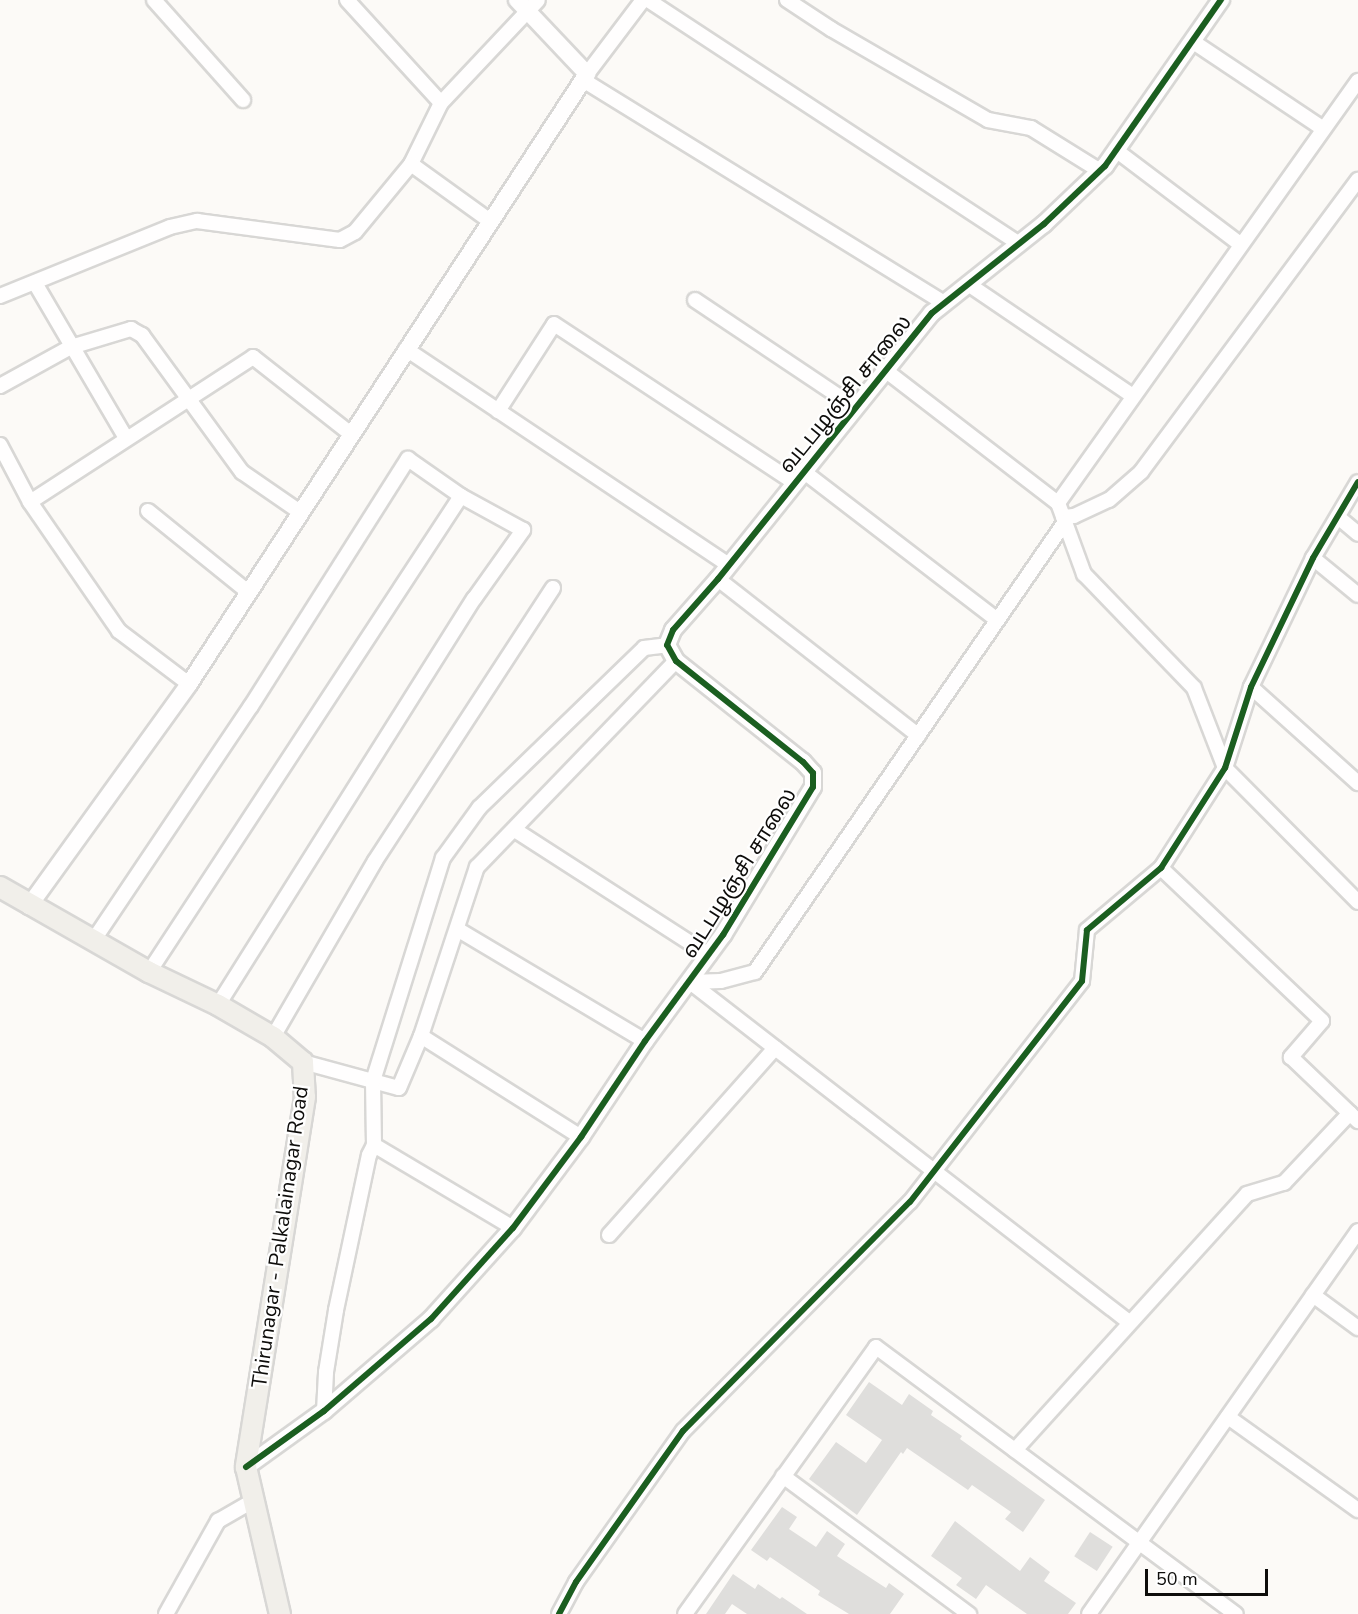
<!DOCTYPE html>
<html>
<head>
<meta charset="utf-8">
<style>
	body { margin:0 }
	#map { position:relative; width:1358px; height:1614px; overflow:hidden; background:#fcfaf7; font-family:"Nunito Sans","Noto Sans Tamil",sans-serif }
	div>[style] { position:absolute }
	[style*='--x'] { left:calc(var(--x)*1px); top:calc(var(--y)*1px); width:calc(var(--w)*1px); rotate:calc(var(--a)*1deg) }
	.building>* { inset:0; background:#dfdedc; transform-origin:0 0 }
	.roads { filter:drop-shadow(2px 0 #d8d7d5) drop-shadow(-2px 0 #d8d7d5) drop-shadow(0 2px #d8d7d5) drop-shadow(0 -2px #d8d7d5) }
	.minor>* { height:14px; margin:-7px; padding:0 7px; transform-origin:7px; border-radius:7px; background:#fffefe }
	.tertiary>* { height:16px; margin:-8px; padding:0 8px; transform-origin:8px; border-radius:8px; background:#fffefe }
	.secondary>* { height:20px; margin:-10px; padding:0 10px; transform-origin:10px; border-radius:10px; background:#f1efea }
	.cycleway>* { height:6px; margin:-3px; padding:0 3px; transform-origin:3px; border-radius:3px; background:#1b5e20 }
	span { translate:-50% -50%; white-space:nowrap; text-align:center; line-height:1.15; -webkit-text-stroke:4.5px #fff; paint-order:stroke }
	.street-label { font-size:21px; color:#0e0d0b }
	.scale { position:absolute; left:1145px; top:1569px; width:123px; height:27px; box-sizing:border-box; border:3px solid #0e0d0b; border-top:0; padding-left:8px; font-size:18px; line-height:21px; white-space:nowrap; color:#0e0d0b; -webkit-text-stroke:4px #fff; paint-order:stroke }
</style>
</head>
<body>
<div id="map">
	<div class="building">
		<div style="clip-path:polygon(869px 1382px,902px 1405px,909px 1394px,933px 1411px,931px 1415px,962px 1436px,960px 1439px,1045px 1500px,1023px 1532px,1005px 1519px,1011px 1512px,972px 1485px,968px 1490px,907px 1448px,903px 1454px,901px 1452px,857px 1515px,809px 1479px,836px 1442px,866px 1463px,882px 1440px,846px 1415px)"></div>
		<div style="clip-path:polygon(782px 1507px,797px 1517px,789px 1529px,816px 1547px,827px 1531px,845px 1544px,837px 1556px,886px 1588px,889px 1583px,904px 1594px,890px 1614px,849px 1614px,818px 1595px,820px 1591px,770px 1557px,767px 1561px,751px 1550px)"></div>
		<div style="clip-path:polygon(955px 1521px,1020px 1571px,1030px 1557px,1050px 1572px,1044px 1581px,1076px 1603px,1068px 1614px,1027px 1614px,986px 1585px,976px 1599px,956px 1585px,962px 1578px,931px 1556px)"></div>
		<div style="left:1090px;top:1532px;width:27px;height:29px;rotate:33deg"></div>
		<div style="clip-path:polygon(733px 1574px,755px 1589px,758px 1584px,780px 1599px,782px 1597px,807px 1614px,747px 1614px,732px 1604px,725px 1614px,706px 1614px)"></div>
	</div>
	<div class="roads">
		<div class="minor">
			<div style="--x:154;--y:0;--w:134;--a:48.3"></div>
			<div style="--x:347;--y:0;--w:139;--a:47.6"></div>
			<div style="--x:441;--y:103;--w:68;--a:116.2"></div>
			<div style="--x:648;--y:0;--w:444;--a:33.3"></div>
			<div style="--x:787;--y:0;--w:53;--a:33.4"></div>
			<div style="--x:831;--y:29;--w:181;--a:30.1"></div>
			<div style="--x:988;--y:120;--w:44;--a:10.5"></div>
			<div style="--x:1031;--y:128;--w:81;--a:31.9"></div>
			<div style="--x:1192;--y:41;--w:156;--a:33.8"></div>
			<div style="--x:587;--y:74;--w:93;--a:-52.9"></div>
			<div style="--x:583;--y:80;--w:424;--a:31.7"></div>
			<div style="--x:441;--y:103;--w:141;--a:-46.7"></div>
			<div style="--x:1117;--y:151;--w:154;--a:37.1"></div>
			<div style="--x:35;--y:283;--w:180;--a:59.6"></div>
			<div style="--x:968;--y:284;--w:199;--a:34.2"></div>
			<div style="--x:0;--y:296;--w:183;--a:-22.1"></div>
			<div style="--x:170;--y:227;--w:28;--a:-13"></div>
			<div style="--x:197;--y:221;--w:144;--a:7.6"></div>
			<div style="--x:340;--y:240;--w:17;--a:-28"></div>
			<div style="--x:355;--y:232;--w:88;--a:-50.5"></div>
			<div style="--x:411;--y:164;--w:97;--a:35.8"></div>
			<div style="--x:695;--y:300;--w:192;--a:33.8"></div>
			<div style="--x:406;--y:349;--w:389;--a:33.8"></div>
			<div style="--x:885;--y:370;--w:218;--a:37.6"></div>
			<div style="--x:1058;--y:503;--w:76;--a:69.9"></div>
			<div style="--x:1084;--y:574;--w:158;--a:46"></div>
			<div style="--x:1194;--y:688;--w:86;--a:68.8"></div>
			<div style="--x:1225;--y:768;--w:189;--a:45.2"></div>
			<div style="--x:0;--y:386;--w:81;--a:-28.8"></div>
			<div style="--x:71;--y:347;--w:63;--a:-16.7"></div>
			<div style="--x:131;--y:329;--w:13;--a:29"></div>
			<div style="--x:142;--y:335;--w:170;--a:53.9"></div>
			<div style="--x:242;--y:472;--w:70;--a:34.6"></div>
			<div style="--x:498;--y:411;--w:103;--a:-57.2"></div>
			<div style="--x:554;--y:324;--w:289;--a:33.4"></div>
			<div style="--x:0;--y:445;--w:64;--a:62.2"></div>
			<div style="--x:803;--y:471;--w:245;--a:37.5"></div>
			<div style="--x:1058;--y:503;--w:518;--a:-54.59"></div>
			<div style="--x:148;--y:511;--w:129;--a:39"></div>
			<div style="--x:1063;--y:517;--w:11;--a:-5"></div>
			<div style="--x:1074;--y:516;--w:38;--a:-25"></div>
			<div style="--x:1109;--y:500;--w:43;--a:-41.2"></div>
			<div style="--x:1141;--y:472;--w:364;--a:-53.4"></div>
			<div style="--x:1338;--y:517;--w:26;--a:40"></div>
			<div style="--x:1313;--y:558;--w:58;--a:39.4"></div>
			<div style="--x:718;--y:579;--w:254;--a:38"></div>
			<div style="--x:189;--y:684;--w:88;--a:-142.9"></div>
			<div style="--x:119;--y:631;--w:157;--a:-124.6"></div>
			<div style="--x:30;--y:502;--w:266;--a:-33"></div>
			<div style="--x:253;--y:357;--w:125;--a:38.2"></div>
			<div style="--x:1251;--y:687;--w:144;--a:41.9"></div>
			<div style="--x:515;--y:830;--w:231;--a:32.8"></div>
			<div style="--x:1161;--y:868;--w:222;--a:43.5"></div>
			<div style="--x:1322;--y:1021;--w:48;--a:130.7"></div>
			<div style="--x:1291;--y:1057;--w:93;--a:43.7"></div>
			<div style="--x:457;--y:929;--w:219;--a:30.8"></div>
			<div style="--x:93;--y:941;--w:283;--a:-56.1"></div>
			<div style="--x:251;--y:706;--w:293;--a:-57.6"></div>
			<div style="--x:408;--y:459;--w:65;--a:34.9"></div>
			<div style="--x:461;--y:496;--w:569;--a:123.24"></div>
			<div style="--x:690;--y:982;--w:31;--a:-2"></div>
			<div style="--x:721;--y:981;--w:35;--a:-15"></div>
			<div style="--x:755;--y:972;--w:546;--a:-55.44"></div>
			<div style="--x:690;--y:982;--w:555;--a:37.76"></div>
			<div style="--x:218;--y:1005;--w:480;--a:-57.8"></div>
			<div style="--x:474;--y:599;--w:85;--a:-54.6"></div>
			<div style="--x:523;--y:530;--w:71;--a:-151.3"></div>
			<div style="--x:421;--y:1036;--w:189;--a:32.3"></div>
			<div style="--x:273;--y:1037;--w:203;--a:-59.9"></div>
			<div style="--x:375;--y:861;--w:326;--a:-56.9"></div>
			<div style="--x:303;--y:1062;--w:99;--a:15.2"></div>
			<div style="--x:399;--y:1088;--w:56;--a:-67.1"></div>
			<div style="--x:421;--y:1036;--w:178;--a:-71.7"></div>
			<div style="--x:477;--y:867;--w:286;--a:-46"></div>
			<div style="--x:374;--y:1145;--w:162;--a:30.8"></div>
			<div style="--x:609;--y:1235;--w:250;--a:-48.4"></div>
			<div style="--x:1313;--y:1295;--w:56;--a:36.3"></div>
			<div style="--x:324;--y:1411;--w:39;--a:-87"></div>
			<div style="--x:326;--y:1372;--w:63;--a:-80.8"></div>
			<div style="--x:336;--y:1310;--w:158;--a:-78"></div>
			<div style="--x:369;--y:1155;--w:11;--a:-63"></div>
			<div style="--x:374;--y:1145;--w:64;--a:-90.9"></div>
			<div style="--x:373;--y:1081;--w:234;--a:-72.6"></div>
			<div style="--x:443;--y:858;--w:62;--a:-54.2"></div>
			<div style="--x:479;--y:808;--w:230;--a:-44.1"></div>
			<div style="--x:644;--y:648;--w:23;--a:-7"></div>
			<div style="--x:1228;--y:1417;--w:160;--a:35.6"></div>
			<div style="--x:1015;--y:1450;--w:345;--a:-47.8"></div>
			<div style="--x:1247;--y:1194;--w:39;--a:-17"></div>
			<div style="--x:1284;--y:1183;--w:96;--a:-46.7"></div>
			<div style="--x:783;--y:1476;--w:232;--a:36.6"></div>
			<div style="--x:166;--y:1614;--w:107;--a:-60.8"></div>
			<div style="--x:218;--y:1521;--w:39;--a:-30"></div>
			<div style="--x:559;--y:1614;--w:36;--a:-62"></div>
			<div style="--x:576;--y:1582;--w:185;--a:-54.7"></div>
			<div style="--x:683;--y:1431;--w:322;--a:-45.3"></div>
			<div style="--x:910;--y:1202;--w:280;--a:-52.1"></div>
			<div style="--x:1082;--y:981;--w:51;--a:-84.4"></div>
			<div style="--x:1087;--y:930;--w:97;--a:-40"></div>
			<div style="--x:1161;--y:868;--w:119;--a:-57.4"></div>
			<div style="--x:1225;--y:768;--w:85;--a:-72.2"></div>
			<div style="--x:1251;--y:687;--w:143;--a:-64.3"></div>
			<div style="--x:1313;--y:558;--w:88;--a:-59.4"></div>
			<div style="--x:685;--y:1614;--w:328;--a:-54.4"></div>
			<div style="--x:876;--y:1347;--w:448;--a:36.6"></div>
			<div style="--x:1089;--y:1614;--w:468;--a:-54.9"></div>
		</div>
		<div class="tertiary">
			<div style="--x:29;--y:906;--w:274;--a:-54.2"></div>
			<div style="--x:189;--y:684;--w:728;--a:-56.88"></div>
			<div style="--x:587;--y:74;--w:102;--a:-133.4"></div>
			<div style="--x:246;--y:1467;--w:96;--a:-35.7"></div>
			<div style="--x:324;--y:1411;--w:141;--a:-40.7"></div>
			<div style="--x:431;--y:1319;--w:122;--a:-48"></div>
			<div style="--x:513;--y:1228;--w:114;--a:-53.2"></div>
			<div style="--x:581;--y:1137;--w:115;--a:-56.3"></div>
			<div style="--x:645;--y:1041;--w:132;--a:-53.7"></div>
			<div style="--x:723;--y:935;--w:173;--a:-58.7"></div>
			<div style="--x:813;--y:787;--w:14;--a:-90"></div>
			<div style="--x:813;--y:773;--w:15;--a:-132"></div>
			<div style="--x:803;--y:762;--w:162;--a:-141.5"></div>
			<div style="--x:676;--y:661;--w:18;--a:-119"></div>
			<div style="--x:667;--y:645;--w:16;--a:-68"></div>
			<div style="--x:673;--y:630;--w:68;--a:-48.6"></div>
			<div style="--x:718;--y:579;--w:341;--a:-51.2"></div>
			<div style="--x:932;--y:313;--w:143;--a:-38.5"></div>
			<div style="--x:1044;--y:224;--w:84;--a:-43.6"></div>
			<div style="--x:1105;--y:166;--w:203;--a:-55.1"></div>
		</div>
		<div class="secondary">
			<div style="--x:0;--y:887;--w:172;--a:29.7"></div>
			<div style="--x:149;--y:972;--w:76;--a:25.6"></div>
			<div style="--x:218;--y:1005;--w:64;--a:30.2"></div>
			<div style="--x:273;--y:1037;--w:39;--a:40"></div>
			<div style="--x:303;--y:1062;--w:35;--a:87"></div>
			<div style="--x:305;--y:1097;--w:375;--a:99.1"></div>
			<div style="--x:246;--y:1467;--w:151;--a:77"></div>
		</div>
	</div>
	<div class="cycleway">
		<div style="--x:246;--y:1467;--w:96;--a:-35.7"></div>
		<div style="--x:324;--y:1411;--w:141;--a:-40.7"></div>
		<div style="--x:431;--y:1319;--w:122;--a:-48"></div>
		<div style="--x:513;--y:1228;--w:114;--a:-53.2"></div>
		<div style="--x:581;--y:1137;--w:115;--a:-56.3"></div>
		<div style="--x:645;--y:1041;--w:132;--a:-53.7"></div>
		<div style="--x:723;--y:935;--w:173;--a:-58.7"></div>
		<div style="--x:813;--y:787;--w:14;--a:-90"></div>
		<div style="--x:813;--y:773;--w:15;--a:-132"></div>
		<div style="--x:803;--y:762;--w:162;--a:-141.5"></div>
		<div style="--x:676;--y:661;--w:18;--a:-119"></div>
		<div style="--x:667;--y:645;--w:16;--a:-68"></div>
		<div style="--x:673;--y:630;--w:68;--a:-48.6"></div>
		<div style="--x:718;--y:579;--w:341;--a:-51.2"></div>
		<div style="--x:932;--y:313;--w:143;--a:-38.5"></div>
		<div style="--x:1044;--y:224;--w:84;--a:-43.6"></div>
		<div style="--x:1105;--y:166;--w:203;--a:-55.1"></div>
		<div style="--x:559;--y:1614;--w:36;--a:-62"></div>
		<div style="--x:576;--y:1582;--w:185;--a:-54.7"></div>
		<div style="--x:683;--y:1431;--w:322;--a:-45.3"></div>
		<div style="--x:910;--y:1202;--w:280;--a:-52.1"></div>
		<div style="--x:1082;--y:981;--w:51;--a:-84.4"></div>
		<div style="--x:1087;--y:930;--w:97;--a:-40"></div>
		<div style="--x:1161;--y:868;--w:119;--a:-57.4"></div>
		<div style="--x:1225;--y:768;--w:85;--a:-72.2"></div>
		<div style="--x:1251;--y:687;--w:143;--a:-64.3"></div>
		<div style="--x:1313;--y:558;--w:88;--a:-59.4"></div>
	</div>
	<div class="street-label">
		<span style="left:845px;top:394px;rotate:-51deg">வடபழஞ்சி சாலை</span>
		<span style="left:739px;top:873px;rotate:-58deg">வடபழஞ்சி சாலை</span>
		<span style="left:280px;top:1237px;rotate:-82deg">Thirunagar - Palkalainagar Road</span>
	</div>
	<div class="scale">50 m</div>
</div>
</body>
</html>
